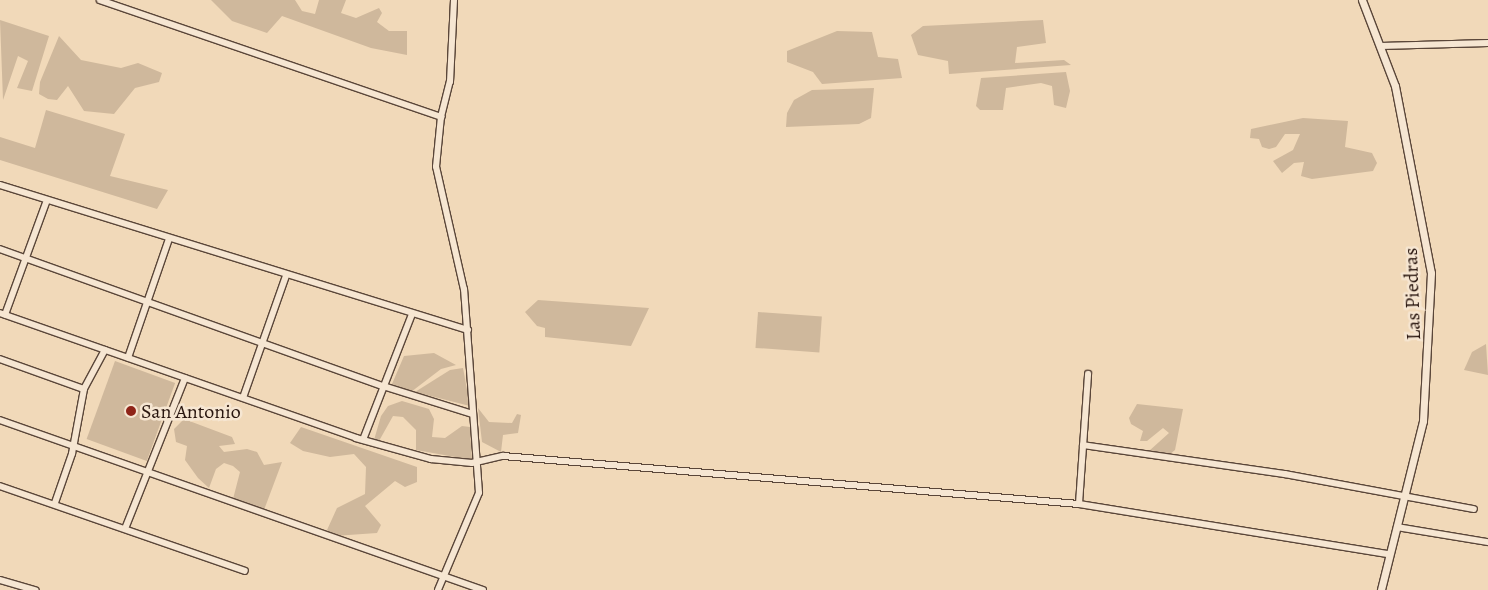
<!DOCTYPE html>
<html>
<head>
<meta charset="utf-8">
<style>
	body { margin:0 }
	#map { position:relative; width:1488px; height:590px; overflow:hidden; background:#f1d9b9; font-family:Alegreya,serif }
	div>[style] { position:absolute }
	[style*='--x'] { left:calc(var(--x)*1px); top:calc(var(--y)*1px); width:calc(var(--w)*1px); rotate:calc(var(--a)*1deg) }
	.green>* { inset:0; background:#cfb89c; transform-origin:0 0 }
	.roads { filter:drop-shadow(1px 0 #5a4639) drop-shadow(-1px 0 #5a4639) drop-shadow(0 1px #5a4639) drop-shadow(0 -1px #5a4639) }
	.minor>* { height:5.5px; margin:-2.75px; padding:0 2.75px; transform-origin:2.75px; border-radius:2.75px; background:#f6e6d2 }
	.tertiary>* { height:7px; margin:-3.5px; padding:0 3.5px; transform-origin:3.5px; border-radius:3.5px; background:#f6e6d2 }
	.dots>* { width:14px; height:14px; translate:-50% -50%; box-sizing:border-box; border:2px solid #f6e6d2; border-radius:50% }
	span { translate:-50% -50%; white-space:nowrap; text-align:center; line-height:1.15; -webkit-text-stroke:5px #f6e6d2; paint-order:stroke }
	.street-label { font-size:20px; color:#28150e }
	.poi-label { font-size:20px; color:#28150e }
	.left { translate:0 -50%; text-align:left }
</style>
</head>
<body>
<div id="map">
	<div class="green">
		<div style="clip-path:polygon(211px 0,295px 0,302px 11px,315px 14px,319px 0,346px 0,341px 13px,356px 18px,379px 8px,382px 13px,377px 22px,389px 31px,407px 31px,407px 55px,371px 48px,282px 16px,267px 33px,232px 21px)"></div>
		<div style="clip-path:polygon(0 20px,49px 36px,32px 91px,17px 88px,28px 61px,18px 56px,3px 100px)"></div>
		<div style="clip-path:polygon(1043px 20px,1046px 43px,1017px 47px,1015px 63px,1064px 60px,1071px 65px,949px 74px,948px 61px,918px 55px,911px 35px,923px 26px)"></div>
		<div style="clip-path:polygon(837px 31px,872px 32px,878px 57px,898px 59px,902px 78px,822px 84px,813px 72px,787px 62px,787px 51px)"></div>
		<div style="clip-path:polygon(59px 36px,81px 60px,121px 68px,138px 63px,162px 73px,159px 82px,135px 88px,114px 114px,84px 111px,68px 86px,57px 100px,48px 99px,39px 94px,40px 82px)"></div>
		<div style="clip-path:polygon(1066px 72px,1070px 91px,1066px 108px,1054px 105px,1052px 86px,1041px 83px,1006px 88px,1003px 110px,980px 110px,976px 106px,981px 78px)"></div>
		<div style="clip-path:polygon(874px 88px,871px 118px,859px 124px,786px 127px,787px 113px,794px 100px,812px 90px)"></div>
		<div style="clip-path:polygon(46px 110px,125px 134px,110px 176px,168px 190px,157px 209px,0 160px,0 137px,35px 148px)"></div>
		<div style="clip-path:polygon(1303px 118px,1348px 121px,1345px 147px,1372px 153px,1377px 163px,1373px 171px,1312px 179px,1301px 176px,1304px 162px,1294px 163px,1282px 173px,1273px 161px,1293px 150px,1300px 134px,1285px 134px,1276px 147px,1269px 149px,1262px 147px,1259px 139px,1250px 138px,1251px 129px)"></div>
		<div style="clip-path:polygon(538px 300px,649px 308px,631px 346px,545px 337px,545px 328px,537px 326px,525px 312px)"></div>
		<div style="left:758px;top:312px;width:64px;height:36px;rotate:4deg"></div>
		<div style="clip-path:polygon(1486px 344px,1488px 375px,1464px 370px,1472px 352px)"></div>
		<div style="clip-path:polygon(434px 353px,456px 365px,441px 369px,411px 392px,392px 384px,404px 356px)"></div>
		<div style="left:115px;top:361px;width:64px;height:83px;rotate:20deg"></div>
		<div style="clip-path:polygon(463px 368px,470px 406px,415px 392px,450px 370px)"></div>
		<div style="clip-path:polygon(402px 401px,429px 409px,434px 419px,432px 437px,445px 438px,462px 426px,470px 427px,472px 460px,416px 450px,416px 430px,403px 417px,393px 416px,379px 441px,374px 440px,381px 416px,388px 406px)"></div>
		<div style="clip-path:polygon(1137px 404px,1183px 409px,1175px 450px,1170px 454px,1149px 451px,1169px 433px,1163px 428px,1147px 441px,1140px 441px,1143px 431px,1131px 424px,1129px 418px)"></div>
		<div style="clip-path:polygon(478px 408px,489px 422px,512px 423px,517px 414px,521px 415px,518px 433px,503px 435px,501px 452px,482px 442px)"></div>
		<div style="clip-path:polygon(184px 419px,232px 437px,235px 444px,219px 446px,224px 452px,247px 449px,257px 452px,264px 465px,282px 462px,264px 510px,233px 499px,240px 472px,233px 466px,224px 463px,216px 469px,209px 488px,198px 478px,185px 460px,187px 446px,176px 442px,174px 429px)"></div>
		<div style="clip-path:polygon(301px 427px,417px 467px,417px 482px,405px 487px,395px 481px,365px 506px,381px 525px,377px 533px,334px 536px,327px 530px,337px 508px,365px 494px,366px 467px,354px 454px,330px 457px,303px 451px,290px 443px)"></div>
	</div>
	<div class="roads">
		<div class="minor">
			<div style="--x:100;--y:0;--w:361;--a:18.9"></div>
			<div style="--x:1381;--y:46;--w:107;--a:-1.6"></div>
			<div style="--x:0;--y:185;--w:490;--a:17.2"></div>
			<div style="--x:0;--y:249;--w:407;--a:19.7"></div>
			<div style="--x:383;--y:386;--w:94;--a:17.3"></div>
			<div style="--x:0;--y:313;--w:377;--a:19.3"></div>
			<div style="--x:356;--y:438;--w:78;--a:15.6"></div>
			<div style="--x:431;--y:459;--w:41;--a:5.6"></div>
			<div style="--x:472;--y:463;--w:32;--a:-13"></div>
			<div style="--x:503;--y:456;--w:578;--a:4.76"></div>
			<div style="--x:1079;--y:504;--w:314;--a:9.2"></div>
			<div style="--x:5;--y:315;--w:122;--a:-69.9"></div>
			<div style="--x:128;--y:358;--w:126;--a:-71"></div>
			<div style="--x:0;--y:359;--w:89;--a:19.7"></div>
			<div style="--x:243;--y:398;--w:129;--a:-70.6"></div>
			<div style="--x:0;--y:420;--w:512;--a:19.39"></div>
			<div style="--x:363;--y:440;--w:135;--a:-68.7"></div>
			<div style="--x:1083;--y:445;--w:204;--a:8.2"></div>
			<div style="--x:1285;--y:474;--w:192;--a:10.5"></div>
			<div style="--x:0;--y:486;--w:259;--a:19.1"></div>
			<div style="--x:55;--y:503;--w:52;--a:-70.9"></div>
			<div style="--x:72;--y:454;--w:66;--a:-79.5"></div>
			<div style="--x:84;--y:389;--w:44;--a:-61.7"></div>
			<div style="--x:1079;--y:504;--w:130;--a:-86"></div>
			<div style="--x:1397;--y:527;--w:92;--a:9.4"></div>
			<div style="--x:125;--y:529;--w:162;--a:-68.3"></div>
			<div style="--x:0;--y:580;--w:37;--a:16"></div>
			<div style="--x:438;--y:590;--w:105;--a:-67.1"></div>
			<div style="--x:479;--y:493;--w:204;--a:-94.2"></div>
			<div style="--x:464;--y:290;--w:126;--a:-102.8"></div>
			<div style="--x:436;--y:167;--w:50;--a:-84.3"></div>
			<div style="--x:441;--y:117;--w:36;--a:-76"></div>
			<div style="--x:450;--y:82;--w:82;--a:-87.2"></div>
		</div>
		<div class="tertiary">
			<div style="--x:1362;--y:0;--w:92;--a:69"></div>
			<div style="--x:1395;--y:86;--w:190;--a:79.1"></div>
			<div style="--x:1431;--y:273;--w:148;--a:93.1"></div>
			<div style="--x:1423;--y:421;--w:174;--a:104"></div>
		</div>
	</div>
	<div class="dots">
		<div style="left:131px;top:411px;background:#8f2418"></div>
	</div>
	<div class="street-label">
		<span style="left:1412px;top:294px;rotate:-92deg">Las Piedras</span>
	</div>
	<div class="poi-label">
		<span class="left" style="left:141px;top:411px">San Antonio</span>
	</div>
</div>
</body>
</html>
